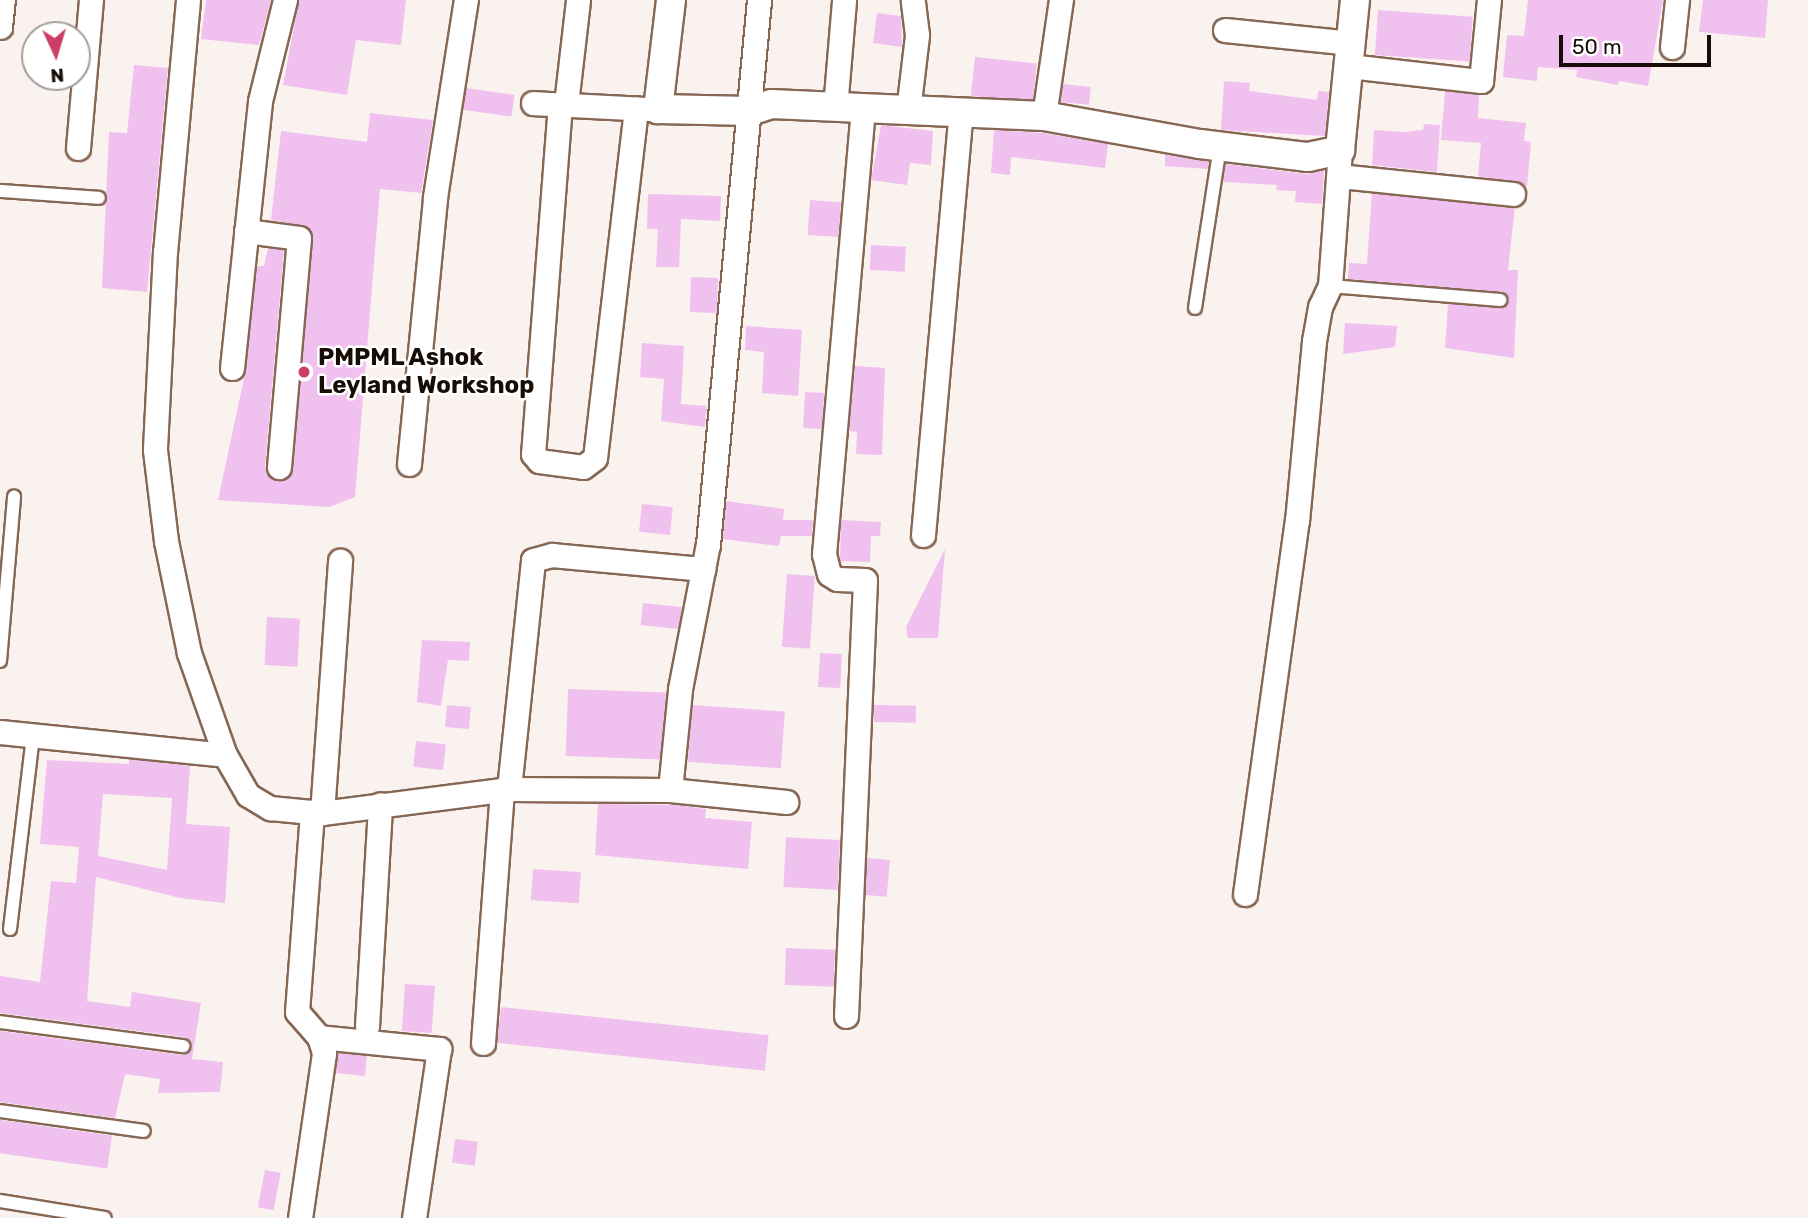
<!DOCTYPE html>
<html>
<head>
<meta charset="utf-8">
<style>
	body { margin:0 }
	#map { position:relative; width:1808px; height:1218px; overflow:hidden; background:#faf2ee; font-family:Rubik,sans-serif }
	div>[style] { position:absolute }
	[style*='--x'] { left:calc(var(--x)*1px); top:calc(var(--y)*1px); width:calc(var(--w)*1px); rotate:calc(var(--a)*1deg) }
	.building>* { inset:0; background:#f0c0ef; transform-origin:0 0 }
	.roads { filter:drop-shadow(2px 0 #866754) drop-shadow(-2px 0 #866754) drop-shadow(0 2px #866754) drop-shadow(0 -2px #866754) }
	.service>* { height:12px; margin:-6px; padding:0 6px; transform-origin:6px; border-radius:6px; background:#fff }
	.minor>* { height:23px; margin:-11.5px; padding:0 11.5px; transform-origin:11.5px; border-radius:11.5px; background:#fff }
	.tertiary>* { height:28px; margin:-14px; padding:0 14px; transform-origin:14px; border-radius:14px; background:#fff }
	.dots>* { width:19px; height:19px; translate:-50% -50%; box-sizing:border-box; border:4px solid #fff; border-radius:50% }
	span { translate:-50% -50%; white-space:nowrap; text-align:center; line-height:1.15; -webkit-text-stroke:5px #fff; paint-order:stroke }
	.poi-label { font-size:24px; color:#180d06; font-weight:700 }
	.left { translate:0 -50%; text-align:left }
	.north { position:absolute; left:21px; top:21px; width:70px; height:70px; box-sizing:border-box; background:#fff; border:2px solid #a39e9b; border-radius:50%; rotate:176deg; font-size:19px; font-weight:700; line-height:28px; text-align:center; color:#180d06 }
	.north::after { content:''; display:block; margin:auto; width:24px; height:32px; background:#cd3e67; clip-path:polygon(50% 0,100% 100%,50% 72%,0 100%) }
	.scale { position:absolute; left:1559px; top:35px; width:152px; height:32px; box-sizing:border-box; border:4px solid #180d06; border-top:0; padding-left:9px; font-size:21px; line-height:24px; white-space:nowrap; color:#180d06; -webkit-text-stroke:5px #fff; paint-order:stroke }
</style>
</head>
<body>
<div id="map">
	<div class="building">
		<div style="clip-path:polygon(206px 0,271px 0,259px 45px,201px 39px)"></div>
		<div style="clip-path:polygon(299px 0,406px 0,401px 45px,356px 40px,347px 95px,283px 85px)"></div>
		<div style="clip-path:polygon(1528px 0,1663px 0,1648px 86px,1619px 81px,1618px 85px,1576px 77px,1577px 70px,1538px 67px,1537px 81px,1503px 77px,1507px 35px,1524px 36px)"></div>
		<div style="clip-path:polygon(1703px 0,1768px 0,1765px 38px,1699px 32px)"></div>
		<div style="left:1378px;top:10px;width:95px;height:45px;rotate:4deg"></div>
		<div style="clip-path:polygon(877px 13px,901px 16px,902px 47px,873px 43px)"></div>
		<div style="left:975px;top:57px;width:62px;height:39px;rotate:6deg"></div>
		<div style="clip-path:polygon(134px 65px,168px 68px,147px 292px,102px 288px,109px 132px,127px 133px)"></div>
		<div style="clip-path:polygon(1224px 81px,1250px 83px,1249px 91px,1317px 100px,1318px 91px,1329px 92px,1325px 136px,1221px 130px)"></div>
		<div style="left:1063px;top:84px;width:28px;height:18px;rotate:6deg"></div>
		<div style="left:466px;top:88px;width:49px;height:22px;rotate:8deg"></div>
		<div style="clip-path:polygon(1445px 91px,1479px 95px,1478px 118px,1526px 123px,1524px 141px,1531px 142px,1527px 186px,1478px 176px,1481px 143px,1441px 140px)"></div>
		<div style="clip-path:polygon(370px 113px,433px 120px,421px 193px,380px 189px,355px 497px,329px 507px,218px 500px,246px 369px,257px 266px,264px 266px,268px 248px,284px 250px,265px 466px,270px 478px,278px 481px,290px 476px,293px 468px,313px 239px,307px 226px,271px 220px,281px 131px,367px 142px)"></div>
		<div style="clip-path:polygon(1424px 124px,1440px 125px,1437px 172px,1372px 165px,1374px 130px,1404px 132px,1423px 130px)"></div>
		<div style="clip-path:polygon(881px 125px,933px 131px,931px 165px,910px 163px,907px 185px,871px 180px)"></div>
		<div style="clip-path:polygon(994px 130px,1042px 133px,1108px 144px,1105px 168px,1011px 157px,1010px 175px,991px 173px)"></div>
		<div style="clip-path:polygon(1165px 155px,1209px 162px,1208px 169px,1165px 166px)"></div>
		<div style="clip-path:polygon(1226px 164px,1306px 174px,1324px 170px,1322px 204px,1295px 202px,1296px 191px,1276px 190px,1277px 185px,1223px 182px)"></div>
		<div style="clip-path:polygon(1372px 193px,1515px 207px,1508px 270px,1518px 270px,1514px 358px,1445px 348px,1448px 304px,1503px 308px,1509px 300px,1504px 292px,1348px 279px,1349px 263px,1367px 264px)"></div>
		<div style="clip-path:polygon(648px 194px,721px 196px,720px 221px,681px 219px,679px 267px,656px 267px,658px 229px,647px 229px)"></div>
		<div style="left:810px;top:200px;width:31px;height:35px;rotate:4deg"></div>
		<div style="left:871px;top:245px;width:35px;height:25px;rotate:3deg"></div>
		<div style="left:691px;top:277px;width:27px;height:35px;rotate:2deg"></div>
		<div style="clip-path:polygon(1345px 323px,1397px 326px,1395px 347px,1343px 354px)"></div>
		<div style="clip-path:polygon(746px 326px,802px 330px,798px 396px,762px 393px,764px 352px,745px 350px)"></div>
		<div style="clip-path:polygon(642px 343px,684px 346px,681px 404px,707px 406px,705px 427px,661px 421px,664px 379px,640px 377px)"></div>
		<div style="clip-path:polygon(855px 366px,885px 368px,882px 455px,856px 454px,857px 432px,849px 431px)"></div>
		<div style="left:805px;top:392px;width:19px;height:36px;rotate:3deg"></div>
		<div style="clip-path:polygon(726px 501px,784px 509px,783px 520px,813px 520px,812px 536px,781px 536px,779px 546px,723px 539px)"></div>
		<div style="left:642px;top:504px;width:31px;height:28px;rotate:6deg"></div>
		<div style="clip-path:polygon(841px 520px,881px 522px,880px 536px,871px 536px,870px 562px,840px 561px)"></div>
		<div style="clip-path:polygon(945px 549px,938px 638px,908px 638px,906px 627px)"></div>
		<div style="left:787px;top:574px;width:28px;height:73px;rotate:4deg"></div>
		<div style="left:643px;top:603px;width:39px;height:22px;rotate:6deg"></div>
		<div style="left:267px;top:617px;width:33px;height:48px;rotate:3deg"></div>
		<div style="clip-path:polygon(422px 640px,470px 642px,469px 661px,448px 660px,441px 706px,417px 702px)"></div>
		<div style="left:820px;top:653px;width:22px;height:34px;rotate:3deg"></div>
		<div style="left:568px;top:689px;width:98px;height:67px;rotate:2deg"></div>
		<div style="left:447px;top:705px;width:24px;height:22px;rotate:5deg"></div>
		<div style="left:692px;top:705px;width:93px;height:57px;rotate:4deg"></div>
		<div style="left:874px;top:705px;width:42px;height:17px;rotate:1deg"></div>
		<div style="left:416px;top:741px;width:30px;height:26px;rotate:6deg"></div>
		<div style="clip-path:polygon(evenodd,129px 759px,190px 766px,186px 824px,230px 827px,225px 903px,180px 898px,96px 877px,87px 1001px,130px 1007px,132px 992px,201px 1003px,192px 1059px,223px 1062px,220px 1092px,158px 1093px,160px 1079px,125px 1074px,115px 1118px,0 1102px,0 1031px,182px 1055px,192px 1048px,184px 1037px,0 1013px,0 976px,40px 982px,51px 881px,76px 883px,79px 847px,40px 844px,47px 760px,129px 764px,129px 759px,103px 794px,172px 798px,167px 870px,98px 856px,103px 794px)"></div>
		<div style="clip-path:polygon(598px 804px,677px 805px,706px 809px,705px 818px,752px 822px,748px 869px,595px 855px)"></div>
		<div style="left:840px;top:840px;width:50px;height:54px;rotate:93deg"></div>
		<div style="left:867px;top:858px;width:23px;height:37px;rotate:5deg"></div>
		<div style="left:533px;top:869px;width:48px;height:31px;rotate:4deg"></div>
		<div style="left:786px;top:948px;width:49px;height:37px;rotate:2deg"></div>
		<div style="left:405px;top:984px;width:30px;height:47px;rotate:4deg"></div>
		<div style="left:501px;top:1007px;width:269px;height:36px;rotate:6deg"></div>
		<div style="left:338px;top:1053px;width:29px;height:20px;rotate:6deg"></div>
		<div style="left:0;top:1120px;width:113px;height:33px;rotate:8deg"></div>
		<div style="left:455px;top:1139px;width:23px;height:24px;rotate:7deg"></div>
		<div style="left:265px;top:1170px;width:16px;height:38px;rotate:11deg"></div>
	</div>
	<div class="roads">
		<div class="service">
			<div style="--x:0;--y:191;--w:99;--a:4"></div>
			<div style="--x:1330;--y:286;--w:171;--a:4.7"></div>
			<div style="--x:1195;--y:308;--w:163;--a:-81.2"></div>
			<div style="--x:0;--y:661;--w:165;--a:-85.1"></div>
			<div style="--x:10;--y:929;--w:195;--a:-83.2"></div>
			<div style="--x:0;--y:1022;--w:185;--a:7.5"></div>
			<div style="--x:0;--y:1111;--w:145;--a:7.9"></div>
			<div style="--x:0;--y:1201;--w:106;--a:9.2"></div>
		</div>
		<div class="minor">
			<div style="--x:188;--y:0;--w:252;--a:95.2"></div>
			<div style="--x:165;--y:251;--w:199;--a:92.9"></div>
			<div style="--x:155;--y:450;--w:92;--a:83.1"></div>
			<div style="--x:166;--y:541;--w:114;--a:78.4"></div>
			<div style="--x:189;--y:653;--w:108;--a:70.6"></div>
			<div style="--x:0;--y:27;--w:27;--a:-84"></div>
			<div style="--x:1225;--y:30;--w:127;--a:5.9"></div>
			<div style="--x:1672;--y:47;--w:47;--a:-83.9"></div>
			<div style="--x:1349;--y:66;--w:133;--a:6.5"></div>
			<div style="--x:1481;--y:81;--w:81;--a:-84.4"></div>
			<div style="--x:533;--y:103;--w:115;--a:3"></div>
			<div style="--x:560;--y:104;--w:351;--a:94.4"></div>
			<div style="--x:533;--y:454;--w:9;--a:49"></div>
			<div style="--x:539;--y:461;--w:44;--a:7.8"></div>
			<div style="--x:583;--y:467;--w:15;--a:-37"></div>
			<div style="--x:595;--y:458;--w:352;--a:-83.3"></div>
			<div style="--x:566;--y:104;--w:105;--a:-83.4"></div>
			<div style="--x:835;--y:108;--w:108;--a:-85.2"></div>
			<div style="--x:908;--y:111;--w:77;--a:-83.2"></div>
			<div style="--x:917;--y:35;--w:35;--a:-97"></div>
			<div style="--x:1044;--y:116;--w:117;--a:-81.7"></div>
			<div style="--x:78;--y:148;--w:149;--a:-85"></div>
			<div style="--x:1340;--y:176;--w:174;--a:5.9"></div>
			<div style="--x:246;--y:231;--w:53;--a:7.5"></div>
			<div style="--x:299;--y:238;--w:230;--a:95"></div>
			<div style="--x:232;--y:368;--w:268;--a:-84"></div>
			<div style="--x:260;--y:101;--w:104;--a:-76.1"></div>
			<div style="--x:409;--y:464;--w:268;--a:-84.4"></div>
			<div style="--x:435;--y:197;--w:199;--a:-81.1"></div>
			<div style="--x:923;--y:535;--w:426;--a:-84.9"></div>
			<div style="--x:0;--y:732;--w:226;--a:5.8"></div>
			<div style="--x:225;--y:755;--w:46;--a:60.1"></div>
			<div style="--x:248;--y:795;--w:26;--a:31"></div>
			<div style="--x:270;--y:808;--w:52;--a:5.5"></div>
			<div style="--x:322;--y:813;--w:189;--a:-7.3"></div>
			<div style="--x:509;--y:789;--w:161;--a:0.4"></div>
			<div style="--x:670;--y:790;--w:117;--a:5.9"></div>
			<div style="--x:509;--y:789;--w:230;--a:-84"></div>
			<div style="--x:533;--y:560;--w:20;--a:-15"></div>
			<div style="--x:552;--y:555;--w:152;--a:5.3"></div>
			<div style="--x:670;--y:790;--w:101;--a:-84.3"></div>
			<div style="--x:680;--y:689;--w:148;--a:-79.1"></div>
			<div style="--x:708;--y:544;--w:546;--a:-84.64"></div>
			<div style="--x:322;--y:813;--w:253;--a:-85.9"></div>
			<div style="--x:1245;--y:894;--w:377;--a:-82.1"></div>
			<div style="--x:1297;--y:521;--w:181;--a:-84.6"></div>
			<div style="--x:1314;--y:341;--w:35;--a:-80"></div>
			<div style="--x:1320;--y:307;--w:23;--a:-65"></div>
			<div style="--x:1330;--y:286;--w:136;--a:-85.8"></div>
			<div style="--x:846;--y:1016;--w:436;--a:-87.5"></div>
			<div style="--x:865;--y:580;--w:28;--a:-178"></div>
			<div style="--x:837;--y:579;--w:9;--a:-148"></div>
			<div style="--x:829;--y:574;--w:21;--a:-104"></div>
			<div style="--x:824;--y:554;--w:446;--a:-85"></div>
			<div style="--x:367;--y:1026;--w:222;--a:-86.6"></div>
			<div style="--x:319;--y:1037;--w:121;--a:5.7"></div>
			<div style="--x:439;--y:1049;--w:171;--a:98.4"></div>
			<div style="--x:483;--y:1043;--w:254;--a:-85.7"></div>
			<div style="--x:300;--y:1218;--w:167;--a:-81.7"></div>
			<div style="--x:324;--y:1053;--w:17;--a:-107"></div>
			<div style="--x:319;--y:1037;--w:33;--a:-131"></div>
			<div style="--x:297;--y:1012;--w:201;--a:-85.7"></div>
		</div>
		<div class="tertiary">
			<div style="--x:671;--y:0;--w:110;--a:96.8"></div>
			<div style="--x:658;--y:109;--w:92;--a:1.2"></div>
			<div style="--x:750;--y:111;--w:22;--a:-18"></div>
			<div style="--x:771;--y:104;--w:273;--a:2.5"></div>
			<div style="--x:1044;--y:116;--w:158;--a:10.2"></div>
			<div style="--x:1200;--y:144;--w:109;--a:6.9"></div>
			<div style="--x:1308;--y:157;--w:33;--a:-12"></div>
			<div style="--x:1340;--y:150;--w:151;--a:-84.3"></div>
		</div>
	</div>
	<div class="dots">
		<div style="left:304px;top:372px;background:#cd3e67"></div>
	</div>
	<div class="poi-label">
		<span class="left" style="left:318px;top:372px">PMPML Ashok<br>Leyland Workshop</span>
	</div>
	<div class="north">N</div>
	<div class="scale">50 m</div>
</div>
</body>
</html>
